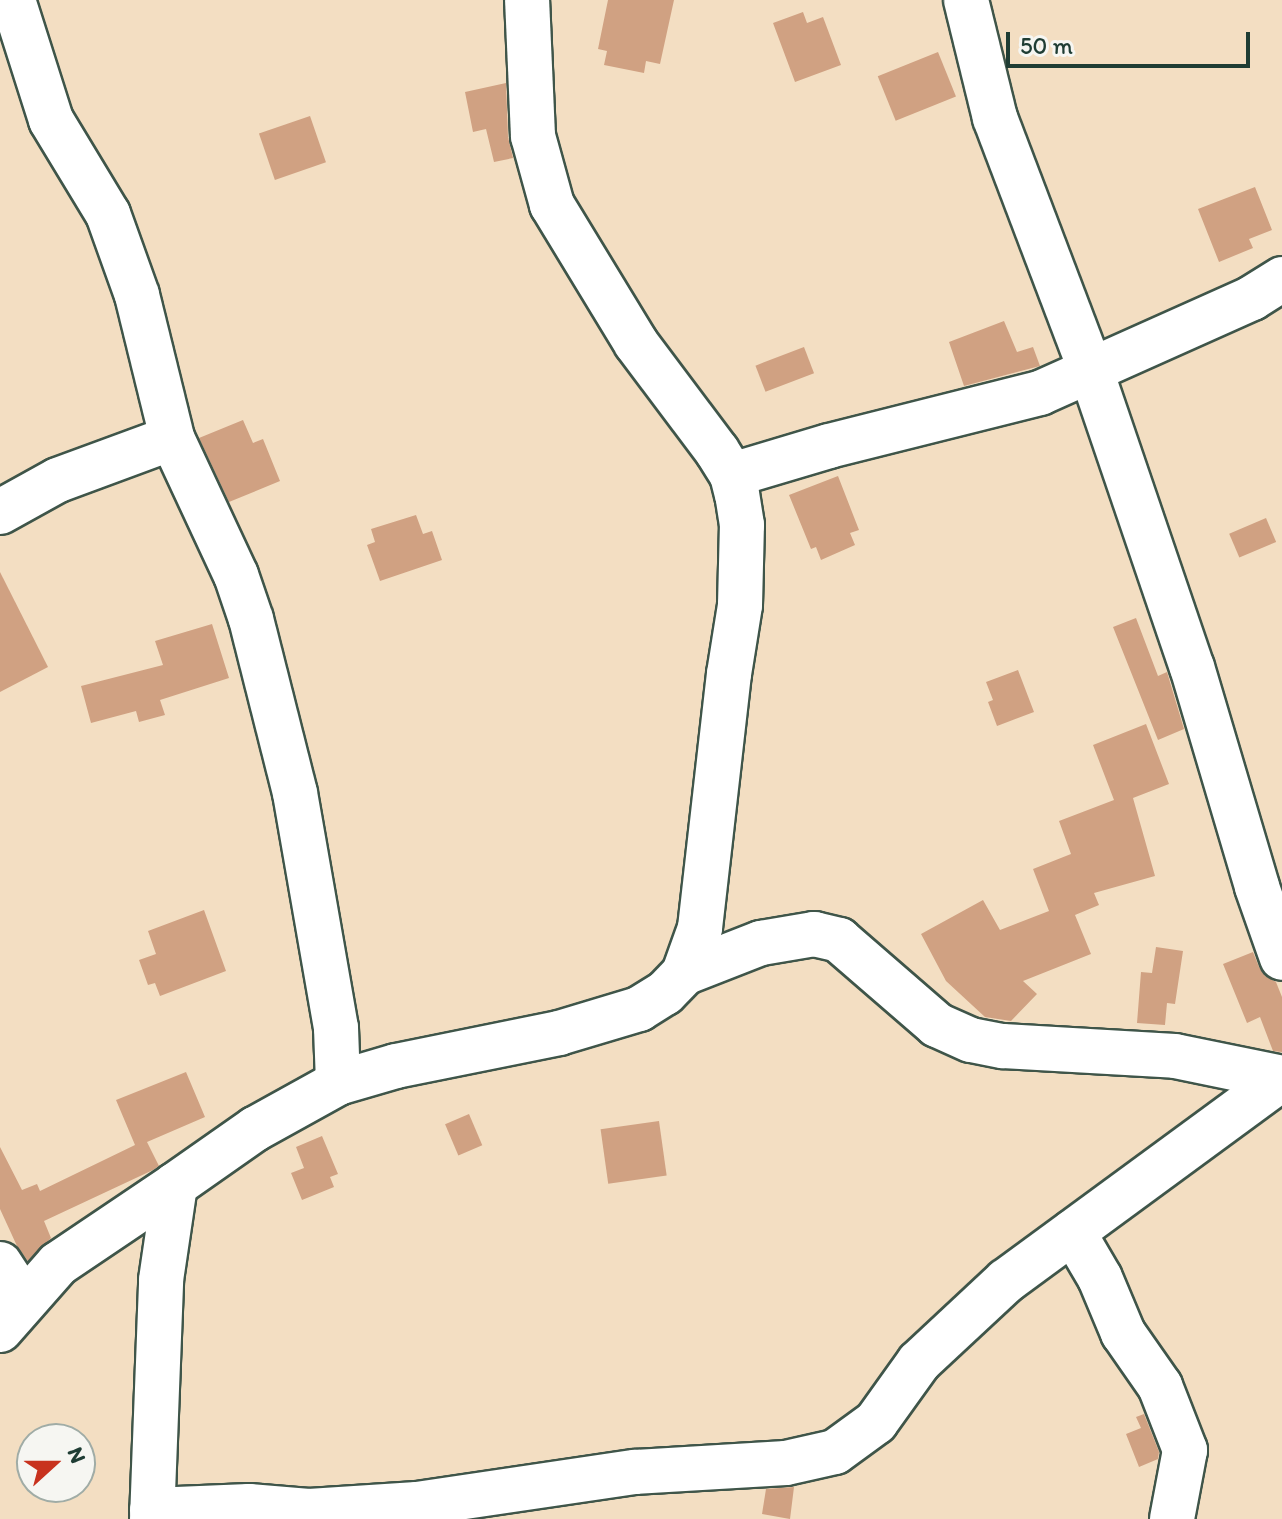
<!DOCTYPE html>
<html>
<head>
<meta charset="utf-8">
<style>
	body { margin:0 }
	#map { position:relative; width:1282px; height:1519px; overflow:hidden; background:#f3dec2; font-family:Itim,sans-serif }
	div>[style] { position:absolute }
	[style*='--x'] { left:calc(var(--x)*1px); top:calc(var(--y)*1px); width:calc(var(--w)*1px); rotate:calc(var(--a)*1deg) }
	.building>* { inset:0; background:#d0a182; transform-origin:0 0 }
	.roads { filter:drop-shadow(2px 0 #3f5549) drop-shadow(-2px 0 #3f5549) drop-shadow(0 2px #3f5549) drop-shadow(0 -2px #3f5549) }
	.minor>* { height:44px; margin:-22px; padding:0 22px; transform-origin:22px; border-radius:22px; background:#fff }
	span { translate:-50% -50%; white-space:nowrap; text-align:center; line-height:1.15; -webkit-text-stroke:6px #f6f6f2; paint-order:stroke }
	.north { position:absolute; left:16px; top:1423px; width:80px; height:80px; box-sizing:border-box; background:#f6f6f2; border:2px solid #a0aca6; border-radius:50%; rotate:69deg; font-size:22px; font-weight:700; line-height:32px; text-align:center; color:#1f3d34 }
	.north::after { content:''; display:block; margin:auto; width:28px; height:36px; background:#c8321e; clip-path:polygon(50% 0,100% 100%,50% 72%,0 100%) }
	.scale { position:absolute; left:1006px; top:32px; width:244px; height:36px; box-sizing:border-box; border:4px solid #1f3d34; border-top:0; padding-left:10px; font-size:24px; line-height:28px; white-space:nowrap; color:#1f3d34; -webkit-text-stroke:6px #f6f6f2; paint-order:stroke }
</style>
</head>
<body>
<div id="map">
	<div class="building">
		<div style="clip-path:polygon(608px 0,674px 0,660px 64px,646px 61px,644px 73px,604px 65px,607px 51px,598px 49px)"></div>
		<div style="clip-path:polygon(803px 12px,807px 23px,823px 17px,841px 65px,795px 82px,773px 23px)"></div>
		<div style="left:938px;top:52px;width:48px;height:65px;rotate:68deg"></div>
		<div style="clip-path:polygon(506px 83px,508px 137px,513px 158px,494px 162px,486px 129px,473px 132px,465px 92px)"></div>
		<div style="left:310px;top:116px;width:49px;height:54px;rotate:71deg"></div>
		<div style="clip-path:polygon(1255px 187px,1272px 230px,1249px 239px,1253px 248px,1219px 262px,1198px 209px)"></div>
		<div style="clip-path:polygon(1004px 321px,1017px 352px,1033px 347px,1040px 366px,964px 386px,949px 342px)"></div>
		<div style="left:804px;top:347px;width:28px;height:52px;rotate:69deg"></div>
		<div style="clip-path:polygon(243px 420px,253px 443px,263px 439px,280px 481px,229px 502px,199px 438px)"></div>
		<div style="clip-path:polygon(838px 476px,859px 530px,850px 533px,855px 545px,821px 560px,816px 547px,811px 549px,789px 495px)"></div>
		<div style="clip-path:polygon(416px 515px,423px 534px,432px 531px,442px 560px,380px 581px,367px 545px,375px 542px,371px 529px)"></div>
		<div style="left:1266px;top:518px;width:26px;height:40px;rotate:67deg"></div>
		<div style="clip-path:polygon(0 572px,48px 667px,0 692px)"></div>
		<div style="clip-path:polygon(1136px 618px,1158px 676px,1167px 672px,1184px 729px,1158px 740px,1113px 627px)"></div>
		<div style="clip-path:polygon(212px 624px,229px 678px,160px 700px,165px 715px,139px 722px,136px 711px,91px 723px,81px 686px,163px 665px,155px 641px)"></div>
		<div style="clip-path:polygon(1018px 670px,1034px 712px,997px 726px,988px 702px,993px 700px,986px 682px)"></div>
		<div style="clip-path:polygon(1146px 724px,1169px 784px,1133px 798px,1155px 876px,1094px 893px,1099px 905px,1075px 915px,1091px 954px,1023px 981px,1037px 994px,1011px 1021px,985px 1017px,946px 981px,921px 934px,983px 900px,1000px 930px,1049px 911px,1033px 869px,1071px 854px,1059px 821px,1114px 800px,1093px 745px)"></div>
		<div style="clip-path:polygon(204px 910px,226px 971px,160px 996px,155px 983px,148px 985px,139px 960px,156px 954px,148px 931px)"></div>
		<div style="clip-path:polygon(1156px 947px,1183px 951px,1175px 1004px,1167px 1003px,1165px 1025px,1137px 1023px,1141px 972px,1152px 973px)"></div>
		<div style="clip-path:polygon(1253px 952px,1259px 967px,1265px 976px,1276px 982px,1282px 997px,1282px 1052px,1273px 1051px,1260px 1017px,1247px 1023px,1223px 964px)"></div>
		<div style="clip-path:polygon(186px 1072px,205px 1117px,147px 1142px,159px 1166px,153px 1170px,44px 1221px,51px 1238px,28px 1261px,17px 1246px,0 1209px,0 1147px,22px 1190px,37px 1184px,40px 1191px,135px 1145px,116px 1100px)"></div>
		<div style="left:469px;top:1114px;width:34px;height:26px;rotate:67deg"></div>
		<div style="left:659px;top:1121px;width:55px;height:59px;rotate:82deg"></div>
		<div style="clip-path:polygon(322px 1136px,338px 1174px,330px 1177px,334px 1187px,302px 1200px,291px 1173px,304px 1168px,296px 1147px)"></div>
		<div style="clip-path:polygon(1144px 1414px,1159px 1452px,1158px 1459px,1139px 1467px,1126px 1434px,1141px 1428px,1136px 1417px)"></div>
		<div style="clip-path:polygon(794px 1487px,790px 1519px,762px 1514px,766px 1489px)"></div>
	</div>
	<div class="roads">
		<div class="minor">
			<div style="--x:13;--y:0;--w:126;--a:72.4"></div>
			<div style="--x:51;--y:120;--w:110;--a:58.8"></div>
			<div style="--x:108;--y:214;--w:86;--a:70.3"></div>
			<div style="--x:137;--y:295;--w:147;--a:76.2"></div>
			<div style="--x:172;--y:438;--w:151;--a:65"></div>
			<div style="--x:236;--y:575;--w:46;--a:71.2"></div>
			<div style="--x:251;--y:619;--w:179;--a:75.8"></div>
			<div style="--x:295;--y:793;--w:239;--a:80.1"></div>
			<div style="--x:336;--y:1028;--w:55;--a:87.9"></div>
			<div style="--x:966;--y:0;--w:122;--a:76.2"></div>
			<div style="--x:995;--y:118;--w:271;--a:69.2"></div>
			<div style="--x:1091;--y:371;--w:313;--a:71.2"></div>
			<div style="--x:1192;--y:667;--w:229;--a:73.5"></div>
			<div style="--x:1257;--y:887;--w:75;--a:70.6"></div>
			<div style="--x:732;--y:475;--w:101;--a:-16.6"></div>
			<div style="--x:829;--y:446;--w:218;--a:-14.1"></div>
			<div style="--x:1040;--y:393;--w:232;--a:-24.1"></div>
			<div style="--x:1252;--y:298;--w:36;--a:-32"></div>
			<div style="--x:0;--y:512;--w:66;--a:-28.9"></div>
			<div style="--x:58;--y:480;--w:121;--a:-20.2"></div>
			<div style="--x:684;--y:973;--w:83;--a:-21.3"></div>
			<div style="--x:761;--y:943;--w:54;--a:-9.6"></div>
			<div style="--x:814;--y:934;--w:26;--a:13"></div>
			<div style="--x:839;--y:940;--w:130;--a:40.9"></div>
			<div style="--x:937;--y:1025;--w:37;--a:24"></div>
			<div style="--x:971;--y:1040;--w:33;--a:11"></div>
			<div style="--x:1003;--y:1046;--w:172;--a:3.3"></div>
			<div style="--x:1175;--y:1056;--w:109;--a:11.6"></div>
			<div style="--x:1073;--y:1232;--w:53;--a:59.6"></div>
			<div style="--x:1100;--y:1278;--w:60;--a:67.3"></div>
			<div style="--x:1123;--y:1333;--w:65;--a:55.1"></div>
			<div style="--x:1160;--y:1386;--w:69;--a:68.7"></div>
			<div style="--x:1185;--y:1450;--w:70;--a:100.7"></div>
			<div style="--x:0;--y:1264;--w:42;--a:56.7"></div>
			<div style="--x:0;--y:1330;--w:88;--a:-48.7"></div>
			<div style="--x:58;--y:1264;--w:141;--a:-34"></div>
			<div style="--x:152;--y:1510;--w:97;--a:-2.4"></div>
			<div style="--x:249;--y:1506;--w:60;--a:4.8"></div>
			<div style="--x:309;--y:1511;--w:108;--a:-3.7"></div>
			<div style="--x:417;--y:1504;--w:220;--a:-8.4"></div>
			<div style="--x:635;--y:1472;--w:151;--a:-3.4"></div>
			<div style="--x:786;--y:1463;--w:50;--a:-12.7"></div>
			<div style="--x:835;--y:1452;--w:51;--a:-36.2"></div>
			<div style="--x:876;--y:1422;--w:74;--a:-54.4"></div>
			<div style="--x:919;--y:1362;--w:119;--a:-43"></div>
			<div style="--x:1006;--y:1281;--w:343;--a:-36.3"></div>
			<div style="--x:152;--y:1519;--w:239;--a:-87.8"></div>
			<div style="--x:161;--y:1280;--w:96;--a:-81.6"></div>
			<div style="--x:175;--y:1185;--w:98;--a:-35"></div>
			<div style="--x:255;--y:1129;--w:95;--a:-29"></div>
			<div style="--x:338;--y:1083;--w:60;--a:-16.3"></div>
			<div style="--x:396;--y:1066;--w:166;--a:-11.4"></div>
			<div style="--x:559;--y:1033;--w:84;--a:-16.7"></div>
			<div style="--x:639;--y:1009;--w:31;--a:-32"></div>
			<div style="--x:665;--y:993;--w:28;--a:-46"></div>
			<div style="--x:684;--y:973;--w:48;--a:-70.4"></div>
			<div style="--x:700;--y:928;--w:256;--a:-83.5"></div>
			<div style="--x:729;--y:674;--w:70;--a:-80.9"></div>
			<div style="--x:740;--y:605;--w:80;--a:-88.6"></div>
			<div style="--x:742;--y:525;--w:30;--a:-99"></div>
			<div style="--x:737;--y:495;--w:21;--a:-104"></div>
			<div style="--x:732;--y:475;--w:28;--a:-122"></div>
			<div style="--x:717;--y:451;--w:135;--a:-126.9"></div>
			<div style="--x:636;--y:343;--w:162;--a:-121.3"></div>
			<div style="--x:552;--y:205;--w:72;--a:-105.4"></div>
			<div style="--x:533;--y:136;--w:136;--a:-92.5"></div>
		</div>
	</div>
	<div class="north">N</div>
	<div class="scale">50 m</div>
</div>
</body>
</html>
